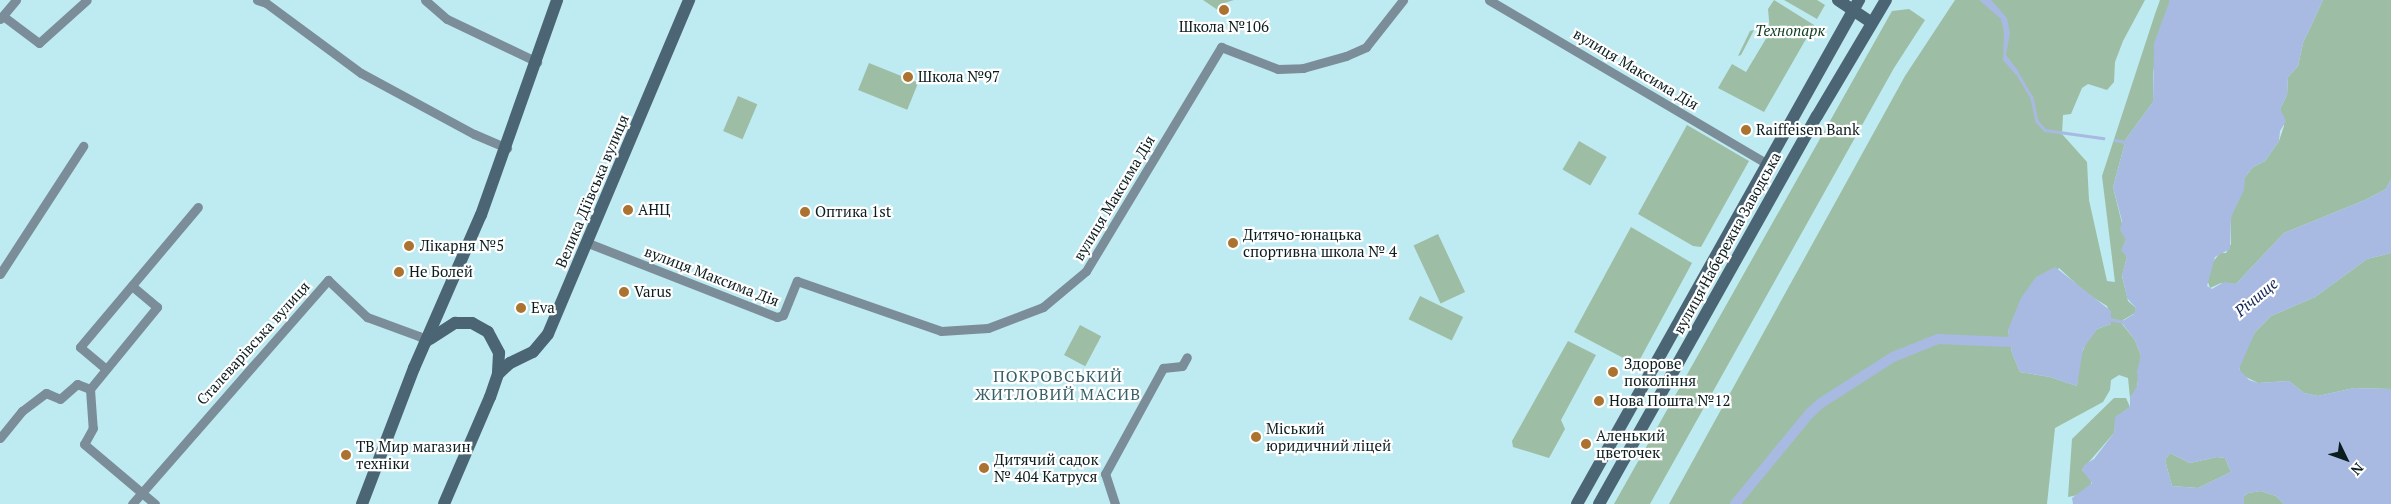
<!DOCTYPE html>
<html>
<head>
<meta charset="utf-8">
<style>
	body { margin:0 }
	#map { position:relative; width:2391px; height:504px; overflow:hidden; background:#beeaf1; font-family:"PT Serif",serif }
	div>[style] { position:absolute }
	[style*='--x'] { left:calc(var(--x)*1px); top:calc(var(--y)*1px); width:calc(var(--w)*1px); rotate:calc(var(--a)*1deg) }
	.green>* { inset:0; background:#9dbea4; transform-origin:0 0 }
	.water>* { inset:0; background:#a8bae1 }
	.stream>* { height:2.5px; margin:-1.25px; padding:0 1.25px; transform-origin:1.25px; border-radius:1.25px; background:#a8bae1 }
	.canal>* { height:10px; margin:-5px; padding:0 5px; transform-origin:5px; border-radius:5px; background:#a8bae1 }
	.street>* { height:9px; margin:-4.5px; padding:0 4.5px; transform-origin:4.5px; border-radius:4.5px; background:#7b8d98 }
	.secondary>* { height:12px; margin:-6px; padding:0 6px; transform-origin:6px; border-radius:6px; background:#4b6575 }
	.dots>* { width:14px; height:14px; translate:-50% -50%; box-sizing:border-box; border:2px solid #fff; border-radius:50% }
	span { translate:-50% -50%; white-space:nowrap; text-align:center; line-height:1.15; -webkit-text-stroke:4.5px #fff; paint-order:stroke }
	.poi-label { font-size:15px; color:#0c1d1f }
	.left { translate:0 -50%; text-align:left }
	.park-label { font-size:15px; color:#0c3b1e; font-style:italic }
	.street-label { font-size:15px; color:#0c1d1f }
	.water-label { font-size:16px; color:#142555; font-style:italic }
	.neighbourhood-label { font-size:16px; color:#375f65; letter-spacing:1px }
	.north { position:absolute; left:2321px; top:434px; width:50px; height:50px; -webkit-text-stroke:4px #fff; paint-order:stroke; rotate:132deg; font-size:14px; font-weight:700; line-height:20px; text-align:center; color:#0c1d1f }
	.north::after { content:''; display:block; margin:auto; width:18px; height:22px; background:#0c1d1f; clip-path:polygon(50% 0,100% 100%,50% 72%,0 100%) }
</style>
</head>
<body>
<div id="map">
	<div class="green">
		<div style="clip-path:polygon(1203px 0,1234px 0,1221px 4px,1229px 10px,1225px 15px)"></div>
		<div style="clip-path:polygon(1774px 0,1814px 25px,1764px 112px,1718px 88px,1732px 64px,1746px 72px,1770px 32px,1768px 9px)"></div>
		<div style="clip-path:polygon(1784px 0,1817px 0,1825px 5px,1817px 19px)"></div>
		<div style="clip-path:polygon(evenodd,1955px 0,2145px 0,2123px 41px,2115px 62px,2114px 82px,2107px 90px,2088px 84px,2082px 88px,2071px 114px,2063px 115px,2062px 134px,2087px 162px,2089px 200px,2107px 281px,2115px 282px,2102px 176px,2155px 14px,2160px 0,2170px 0,2153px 72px,2153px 102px,2126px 139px,2113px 187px,2126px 240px,2122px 249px,2127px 257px,2122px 276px,2128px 301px,2136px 308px,2135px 313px,2123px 320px,2122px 324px,2135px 340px,2141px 356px,2137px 388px,2130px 398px,2128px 378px,2119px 375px,2111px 380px,2110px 390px,2103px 402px,2055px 428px,2047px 504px,1669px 504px,1905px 76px,1955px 0,2059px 268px,2086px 293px,2107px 306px,2111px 317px,2111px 324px,2097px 329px,2086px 343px,2079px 360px,2077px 386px,2050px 377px,2020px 372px,2012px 353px,2008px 330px,2059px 268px)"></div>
		<div style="clip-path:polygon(2323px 0,2391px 0,2391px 179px,2386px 189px,2365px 200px,2284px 233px,2236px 284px,2221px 283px,2210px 288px,2207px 279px,2212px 263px,2220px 253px,2226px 253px,2231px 244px,2231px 217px,2245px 177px,2253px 167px,2265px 161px,2279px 141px,2284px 126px,2280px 109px,2287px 95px,2288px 77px,2298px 66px,2303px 43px)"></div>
		<div style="clip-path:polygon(1909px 9px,1925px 20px,1894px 68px,1650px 504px,1614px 504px,1892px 11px)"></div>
		<div style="clip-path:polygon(1754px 30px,1741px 55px,1738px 56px,1750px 31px)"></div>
		<div style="left:869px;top:63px;width:53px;height:29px;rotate:22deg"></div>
		<div style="left:738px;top:96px;width:21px;height:38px;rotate:23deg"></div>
		<div style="clip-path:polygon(1687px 125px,1749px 161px,1701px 247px,1693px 246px,1638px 214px)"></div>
		<div style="left:1579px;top:141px;width:32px;height:33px;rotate:30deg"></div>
		<div style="clip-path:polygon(1631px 227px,1692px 263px,1639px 361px,1629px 361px,1574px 332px)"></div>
		<div style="left:1438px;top:234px;width:64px;height:27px;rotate:65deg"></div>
		<div style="clip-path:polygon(2391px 253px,2391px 389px,2354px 388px,2318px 396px,2304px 393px,2289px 381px,2258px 383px,2240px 374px,2239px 364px,2255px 332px,2271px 316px,2315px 297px,2367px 259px)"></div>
		<div style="left:1420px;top:296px;width:48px;height:26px;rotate:26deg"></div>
		<div style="left:1080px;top:325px;width:24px;height:34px;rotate:28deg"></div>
		<div style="clip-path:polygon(1568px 341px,1596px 355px,1561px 420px,1565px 429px,1549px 458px,1513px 447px,1512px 441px)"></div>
		<div style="clip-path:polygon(2114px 398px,2126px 398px,2130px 407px,2116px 417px,2114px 433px,2082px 470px,2091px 480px,2091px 485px,2078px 495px,2068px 497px,2072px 439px)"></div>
		<div style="clip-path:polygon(2170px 453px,2190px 463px,2217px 457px,2225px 458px,2231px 472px,2198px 488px,2172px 486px,2165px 460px)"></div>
		<div style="clip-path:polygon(2261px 491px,2276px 496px,2284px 504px,2244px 504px,2244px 496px,2248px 493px)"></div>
	</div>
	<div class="water">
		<div style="clip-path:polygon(1979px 0,1991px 0,2007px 18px,2010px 33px,2006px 55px,2019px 72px,2016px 75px,2003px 60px,2004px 32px,2001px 19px)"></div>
		<div style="clip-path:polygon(evenodd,2170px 0,2323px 0,2303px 43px,2298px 66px,2288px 77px,2287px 95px,2280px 109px,2286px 121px,2280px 131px,2279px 141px,2265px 161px,2253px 167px,2245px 177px,2244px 190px,2231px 217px,2230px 249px,2215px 257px,2207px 286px,2212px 289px,2224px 282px,2236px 284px,2284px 233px,2365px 200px,2386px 189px,2391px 179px,2391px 253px,2367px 259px,2315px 297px,2271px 316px,2255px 332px,2239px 369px,2249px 380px,2258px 383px,2289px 381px,2304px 393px,2318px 396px,2354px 388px,2391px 389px,2391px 504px,2284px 504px,2276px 496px,2261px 491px,2248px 493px,2244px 496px,2244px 504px,2073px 504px,2072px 498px,2092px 483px,2082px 470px,2084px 465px,2094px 459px,2114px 433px,2115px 417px,2130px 407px,2130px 398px,2138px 384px,2137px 371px,2141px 356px,2135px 340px,2121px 322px,2134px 314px,2136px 308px,2127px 298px,2122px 275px,2127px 257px,2121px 250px,2126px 240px,2120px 230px,2122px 221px,2113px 187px,2126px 139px,2153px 102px,2154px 43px,2170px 0,2170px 453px,2190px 463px,2217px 457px,2225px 458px,2231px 472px,2198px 488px,2172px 486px,2165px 460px,2170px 453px)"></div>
		<div style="clip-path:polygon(2055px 267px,2111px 311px,2111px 324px,2097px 329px,2083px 349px,2077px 386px,2050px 377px,2020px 372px,2012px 353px,2008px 330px,2021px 298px,2036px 277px)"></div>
	</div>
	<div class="stream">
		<div style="--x:2016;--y:71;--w:31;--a:59"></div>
		<div style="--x:2032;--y:98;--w:24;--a:78"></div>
		<div style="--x:2037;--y:121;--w:12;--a:48"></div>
		<div style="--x:2045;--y:130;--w:59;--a:7.9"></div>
		<div style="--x:2115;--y:140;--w:10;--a:11"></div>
		<div style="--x:2110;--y:319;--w:14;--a:12"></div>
	</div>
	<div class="canal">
		<div style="--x:1735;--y:504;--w:117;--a:-50.6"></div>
		<div style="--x:1809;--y:414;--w:16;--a:-43"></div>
		<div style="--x:1821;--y:403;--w:85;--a:-32.6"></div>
		<div style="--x:1893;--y:357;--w:48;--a:-21.8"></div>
		<div style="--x:1938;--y:339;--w:72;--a:2.4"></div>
	</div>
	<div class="street">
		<div style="--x:257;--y:0;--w:9;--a:18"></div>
		<div style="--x:266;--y:3;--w:118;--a:36.4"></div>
		<div style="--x:361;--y:73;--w:128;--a:28.4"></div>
		<div style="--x:474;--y:134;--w:36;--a:23"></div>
		<div style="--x:425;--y:0;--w:29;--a:41"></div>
		<div style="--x:447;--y:19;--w:100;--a:25.5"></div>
		<div style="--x:1489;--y:0;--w:323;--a:30.5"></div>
		<div style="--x:3;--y:16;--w:45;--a:36.9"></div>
		<div style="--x:39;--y:43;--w:64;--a:-41.9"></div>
		<div style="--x:0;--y:19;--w:25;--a:-50"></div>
		<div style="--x:588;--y:243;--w:203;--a:21.4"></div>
		<div style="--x:777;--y:317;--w:6;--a:-18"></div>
		<div style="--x:783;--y:315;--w:37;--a:-68"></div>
		<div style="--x:797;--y:281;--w:152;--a:19.1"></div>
		<div style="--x:941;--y:331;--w:47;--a:-3.7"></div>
		<div style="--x:988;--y:328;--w:59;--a:-20.9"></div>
		<div style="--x:1043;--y:307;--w:56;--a:-39.9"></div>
		<div style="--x:1086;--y:271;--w:262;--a:-58.9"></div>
		<div style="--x:1221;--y:47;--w:61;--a:21.1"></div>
		<div style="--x:1278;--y:69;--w:25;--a:-2"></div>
		<div style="--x:1303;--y:68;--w:45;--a:-15.6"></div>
		<div style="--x:1346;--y:56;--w:22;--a:-24"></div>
		<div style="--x:1366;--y:47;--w:60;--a:-51.8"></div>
		<div style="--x:0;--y:274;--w:153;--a:-57"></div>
		<div style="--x:106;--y:369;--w:34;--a:-140"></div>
		<div style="--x:80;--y:347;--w:183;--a:-49.9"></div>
		<div style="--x:90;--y:389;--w:39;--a:86"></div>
		<div style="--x:93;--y:428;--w:18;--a:119"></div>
		<div style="--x:84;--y:444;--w:93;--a:40.2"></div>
		<div style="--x:0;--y:438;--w:35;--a:-51"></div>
		<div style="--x:22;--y:411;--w:30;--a:-37"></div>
		<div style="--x:46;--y:393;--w:15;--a:23"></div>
		<div style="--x:60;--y:399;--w:23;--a:-41"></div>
		<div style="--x:77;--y:384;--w:14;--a:21"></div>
		<div style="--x:90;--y:389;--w:106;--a:-50.7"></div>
		<div style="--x:157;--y:307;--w:33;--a:-140"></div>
		<div style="--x:132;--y:504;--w:298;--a:-48.8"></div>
		<div style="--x:328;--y:280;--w:54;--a:43.5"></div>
		<div style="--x:367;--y:317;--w:55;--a:20.1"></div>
		<div style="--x:419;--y:336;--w:10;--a:37"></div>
		<div style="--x:1115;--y:504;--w:32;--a:-108"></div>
		<div style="--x:1105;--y:474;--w:121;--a:-61.3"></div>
		<div style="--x:1163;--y:368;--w:19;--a:-6"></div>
		<div style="--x:1182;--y:366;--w:10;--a:-61"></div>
	</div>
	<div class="secondary">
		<div style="--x:1838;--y:0;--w:40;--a:34"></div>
		<div style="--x:430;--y:339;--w:30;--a:-33"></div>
		<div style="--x:455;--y:323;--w:17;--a:0"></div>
		<div style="--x:472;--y:323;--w:18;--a:29"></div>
		<div style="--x:488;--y:332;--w:24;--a:62"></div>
		<div style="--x:499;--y:353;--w:21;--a:93"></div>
		<div style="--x:498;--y:374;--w:24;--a:109"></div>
		<div style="--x:490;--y:397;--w:116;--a:113.3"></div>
		<div style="--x:498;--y:374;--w:16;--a:-43"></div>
		<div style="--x:510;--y:363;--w:25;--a:-26"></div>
		<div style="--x:533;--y:352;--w:23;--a:-50"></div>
		<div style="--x:548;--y:334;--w:363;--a:-67.1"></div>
		<div style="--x:362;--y:504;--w:146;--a:-69.1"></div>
		<div style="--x:414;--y:368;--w:167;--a:-66.4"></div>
		<div style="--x:481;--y:215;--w:228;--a:-70.5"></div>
		<div style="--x:1577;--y:504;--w:578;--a:-60.77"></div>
		<div style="--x:1599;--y:504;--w:445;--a:-60.7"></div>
		<div style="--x:1817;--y:116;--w:135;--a:-59.3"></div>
	</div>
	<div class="dots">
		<div style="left:1224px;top:10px;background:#ab7230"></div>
		<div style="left:908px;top:77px;background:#ab7230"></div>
		<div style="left:1746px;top:130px;background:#ab7230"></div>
		<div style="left:628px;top:210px;background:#ab7230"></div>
		<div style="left:805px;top:212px;background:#ab7230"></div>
		<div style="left:1233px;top:243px;background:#ab7230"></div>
		<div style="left:409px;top:246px;background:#ab7230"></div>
		<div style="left:399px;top:272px;background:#ab7230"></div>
		<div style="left:624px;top:292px;background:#ab7230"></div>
		<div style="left:521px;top:308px;background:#ab7230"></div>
		<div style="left:1613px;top:372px;background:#ab7230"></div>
		<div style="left:1599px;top:401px;background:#ab7230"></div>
		<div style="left:1256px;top:437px;background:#ab7230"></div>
		<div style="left:1586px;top:444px;background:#ab7230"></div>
		<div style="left:346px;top:455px;background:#ab7230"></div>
		<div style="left:984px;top:468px;background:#ab7230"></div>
	</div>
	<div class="poi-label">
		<span style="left:1224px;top:27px">Школа №106</span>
		<span class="left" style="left:918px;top:77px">Школа №97</span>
		<span class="left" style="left:1756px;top:130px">Raiffeisen Bank</span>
		<span class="left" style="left:638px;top:210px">АНЦ</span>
		<span class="left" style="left:815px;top:212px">Оптика 1st</span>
		<span class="left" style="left:1243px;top:243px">Дитячо-юнацька<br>спортивна школа № 4</span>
		<span class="left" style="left:420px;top:246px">Лікарня №5</span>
		<span class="left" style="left:409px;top:272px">Не Болей</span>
		<span class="left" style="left:634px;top:292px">Varus</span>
		<span class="left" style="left:531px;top:308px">Eva</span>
		<span class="left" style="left:1624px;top:372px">Здорове<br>покоління</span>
		<span class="left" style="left:1609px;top:401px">Нова Пошта №12</span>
		<span class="left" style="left:1266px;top:437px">Міський<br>юридичний ліцей</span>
		<span class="left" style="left:1596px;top:444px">Аленький<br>цветочек</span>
		<span class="left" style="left:356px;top:455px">ТВ Мир магазин<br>техніки</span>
		<span class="left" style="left:994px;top:468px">Дитячий садок<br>№ 404 Катруся</span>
	</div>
	<div class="park-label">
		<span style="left:1790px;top:31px">Технопарк</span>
	</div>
	<div class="street-label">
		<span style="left:1636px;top:69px;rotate:31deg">вулиця Максима Дія</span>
		<span style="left:592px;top:191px;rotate:-67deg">Велика Діївська вулиця</span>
		<span style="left:1114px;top:198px;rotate:-59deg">вулиця Максима Дія</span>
		<span style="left:1727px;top:243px;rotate:-61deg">вулиця Набережна Заводська</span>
		<span style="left:712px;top:276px;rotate:21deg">вулиця Максима Дія</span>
		<span style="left:253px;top:343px;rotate:-48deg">Сталеварівська вулиця</span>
	</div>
	<div class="water-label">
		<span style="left:2256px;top:297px;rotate:-40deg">Річище</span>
	</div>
	<div class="neighbourhood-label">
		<span style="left:1058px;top:385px">ПОКРОВСЬКИЙ<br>ЖИТЛОВИЙ МАСИВ</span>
	</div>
	<div class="north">N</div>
</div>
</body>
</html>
